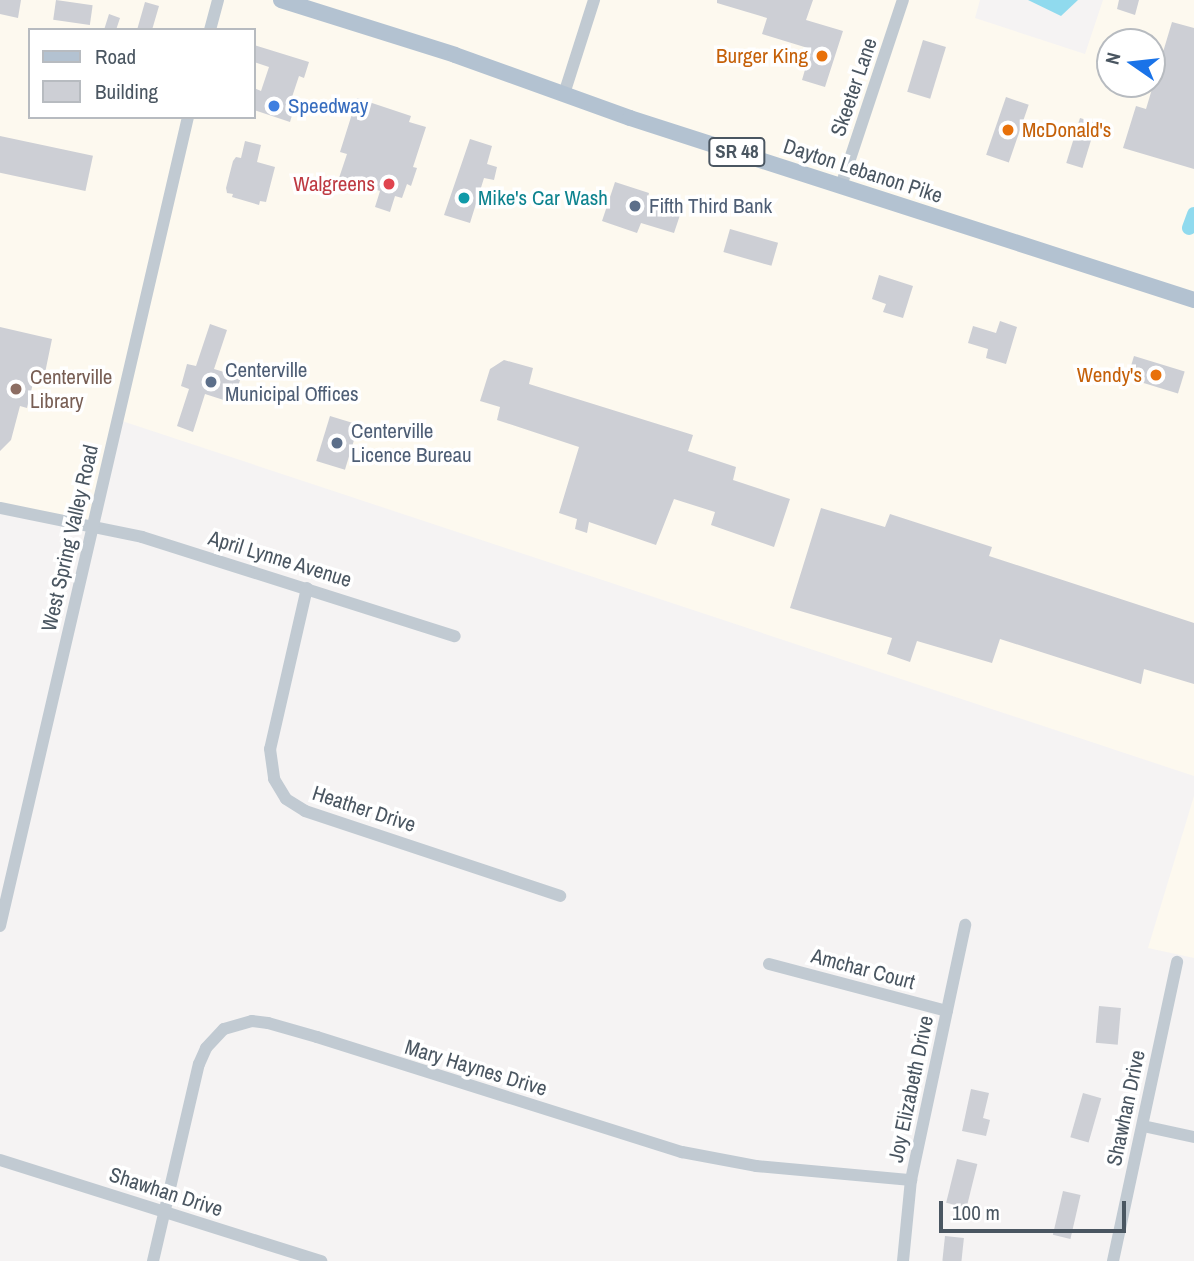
<!DOCTYPE html>
<html>
<head>
<meta charset="utf-8">
<style>
	body { margin:0 }
	#map { position:relative; width:1194px; height:1261px; overflow:hidden; background:#f5f3f3; font-family:"Archivo Narrow",sans-serif }
	div>[style] { position:absolute }
	[style*='--x'] { left:calc(var(--x)*1px); top:calc(var(--y)*1px); width:calc(var(--w)*1px); rotate:calc(var(--a)*1deg) }
	.commercial>* { inset:0; background:#fdf9ef }
	.water>* { inset:0; background:#90daee }
	.canal>* { height:14px; margin:-7px; padding:0 7px; transform-origin:7px; border-radius:7px; background:#90daee }
	.building>* { inset:0; background:#cdcfd5; transform-origin:0 0 }
	.minor>* { height:12px; margin:-6px; padding:0 6px; transform-origin:6px; border-radius:6px; background:#c1cad2 }
	.major>* { height:16px; margin:-8px; padding:0 8px; transform-origin:8px; border-radius:8px; background:#b3c2d1 }
	.dots>* { width:19px; height:19px; translate:-50% -50%; box-sizing:border-box; border:4px solid #fff; border-radius:50% }
	span { translate:-50% -50%; white-space:nowrap; text-align:center; line-height:1.15; -webkit-text-stroke:7px #fff; paint-order:stroke }
	.shield-label span { padding:2px 5px; background:#fff; border:2px solid; border-radius:5px; -webkit-text-stroke-width:0 }
	.shield-label { font-size:19px; color:#4a5661; font-weight:700 }
	.food-label { font-size:21px; color:#c56008 }
	.right { translate:-100% -50%; text-align:right }
	.left { translate:0 -50%; text-align:left }
	.street-label { font-size:21px; color:#4a5661 }
	.shop-label { font-size:21px; color:#366cbe }
	.health-label { font-size:21px; color:#be3a42 }
	.culture-label { font-size:21px; color:#0d838f }
	.service-label { font-size:21px; color:#4e5e75 }
	.education-label { font-size:21px; color:#785e54 }
	.legend { position:absolute; left:28px; top:28px; width:228px; height:91px; box-sizing:border-box; background:#fff; border:2px solid #b7bbc0; margin:0; padding:9px 12px; list-style:none; font-size:21px; color:#4a5661 }
	.legend li { display:flex; align-items:center; gap:14px; height:35px }
	.legend b { width:35px; border:2px solid #b7bbc0 }
	.north { position:absolute; left:1096px; top:28px; width:70px; height:70px; box-sizing:border-box; background:#fff; border:2px solid #b7bbc0; border-radius:50%; rotate:284deg; font-size:19px; font-weight:700; line-height:28px; text-align:center; color:#4a5661 }
	.north::after { content:''; display:block; margin:auto; width:24px; height:32px; background:#1a73e8; clip-path:polygon(50% 0,100% 100%,50% 72%,0 100%) }
	.scale { position:absolute; left:939px; top:1201px; width:187px; height:32px; box-sizing:border-box; border:4px solid #4a5661; border-top:0; padding-left:9px; font-size:21px; line-height:24px; white-space:nowrap; color:#4a5661; -webkit-text-stroke:5px #fff; paint-order:stroke }
</style>
</head>
<body>
<div id="map">
	<div class="commercial">
		<div style="clip-path:polygon(evenodd,0 0,980px 0,975px 18px,1085px 54px,1103px 0,1194px 0,1194px 776px,119px 420px,91px 526px,0 508px,0 0,30px 30px,254px 30px,254px 117px,30px 117px,30px 30px,0 0,1110px 42px,1152px 42px,1152px 84px,1110px 84px,1110px 42px)"></div>
		<div style="clip-path:polygon(1194px 796px,1194px 958px,1148px 948px)"></div>
	</div>
	<div class="water">
		<div style="clip-path:polygon(1028px 0,1078px 0,1061px 16px)"></div>
	</div>
	<div class="canal">
		<div style="--x:1189;--y:228;--w:15;--a:-70"></div>
	</div>
	<div class="building">
		<div style="clip-path:polygon(0 0,21px 0,18px 18px,0 14px)"></div>
		<div style="left:56px;top:0;width:37px;height:20px;rotate:8deg"></div>
		<div style="clip-path:polygon(717px 0,813px 0,806px 20px,843px 31px,825px 87px,802px 80px,811px 49px,762px 34px,767px 18px,717px 3px)"></div>
		<div style="clip-path:polygon(1119px 0,1139px 0,1135px 15px,1117px 9px)"></div>
		<div style="clip-path:polygon(145px 2px,159px 6px,152px 30px,137px 30px)"></div>
		<div style="clip-path:polygon(109px 14px,120px 18px,116px 30px,104px 30px)"></div>
		<div style="clip-path:polygon(1172px 22px,1194px 28px,1194px 169px,1123px 148px,1136px 106px,1146px 109px)"></div>
		<div style="left:923px;top:40px;width:24px;height:54px;rotate:17deg"></div>
		<div style="clip-path:polygon(254px 45px,309px 62px,304px 78px,299px 76px,291px 100px,296px 102px,290px 122px,254px 110px,254px 88px,261px 91px,269px 67px,254px 62px)"></div>
		<div style="left:1006px;top:97px;width:24px;height:61px;rotate:19deg"></div>
		<div style="clip-path:polygon(357px 98px,411px 116px,409px 122px,426px 127px,413px 167px,417px 168px,411px 186px,407px 184px,402px 198px,395px 196px,390px 212px,375px 207px,380px 191px,339px 178px,347px 154px,340px 152px)"></div>
		<div style="left:1080px;top:118px;width:17px;height:47px;rotate:17deg"></div>
		<div style="left:0;top:136px;width:95px;height:36px;rotate:12deg"></div>
		<div style="clip-path:polygon(470px 139px,492px 146px,487px 164px,497px 167px,494px 180px,484px 178px,470px 223px,444px 215px)"></div>
		<div style="clip-path:polygon(245px 141px,261px 145px,257px 162px,275px 167px,266px 202px,260px 201px,259px 205px,232px 197px,233px 194px,227px 193px,226px 188px,233px 161px,236px 157px,241px 158px)"></div>
		<div style="clip-path:polygon(615px 182px,649px 193px,647px 201px,681px 212px,674px 233px,641px 223px,637px 233px,602px 221px)"></div>
		<div style="left:730px;top:229px;width:50px;height:24px;rotate:16deg"></div>
		<div style="clip-path:polygon(879px 275px,913px 286px,903px 318px,883px 312px,886px 304px,872px 299px)"></div>
		<div style="clip-path:polygon(1000px 321px,1017px 327px,1006px 364px,986px 358px,988px 349px,968px 343px,973px 326px,996px 333px)"></div>
		<div style="clip-path:polygon(210px 324px,227px 330px,214px 369px,241px 377px,233px 403px,205px 394px,193px 432px,177px 426px,189px 389px,181px 386px,187px 364px,196px 366px)"></div>
		<div style="clip-path:polygon(0 327px,52px 339px,45px 373px,36px 371px,27px 408px,20px 406px,11px 440px,0 451px)"></div>
		<div style="left:1134px;top:356px;width:53px;height:23px;rotate:17deg"></div>
		<div style="clip-path:polygon(504px 360px,533px 368px,529px 384px,693px 435px,688px 451px,736px 467px,733px 480px,790px 499px,774px 547px,711px 525px,715px 512px,674px 499px,656px 545px,589px 522px,587px 533px,575px 529px,577px 519px,559px 513px,579px 447px,497px 420px,500px 407px,480px 401px,490px 369px)"></div>
		<div style="left:330px;top:416px;width:30px;height:47px;rotate:17deg"></div>
		<div style="clip-path:polygon(821px 508px,885px 527px,890px 514px,992px 547px,989px 556px,1194px 623px,1194px 684px,1144px 669px,1141px 684px,1000px 639px,992px 663px,917px 641px,910px 662px,887px 654px,892px 638px,790px 608px)"></div>
		<div style="left:1099px;top:1006px;width:22px;height:37px;rotate:5deg"></div>
		<div style="clip-path:polygon(971px 1089px,989px 1093px,983px 1118px,990px 1120px,986px 1136px,962px 1131px)"></div>
		<div style="left:1083px;top:1093px;width:19px;height:46px;rotate:16deg"></div>
		<div style="left:957px;top:1159px;width:21px;height:45px;rotate:14deg"></div>
		<div style="left:1063px;top:1191px;width:18px;height:45px;rotate:13deg"></div>
		<div style="left:945px;top:1236px;width:19px;height:25px;rotate:6deg"></div>
	</div>
	<div class="minor">
		<div style="--x:210;--y:30;--w:31;--a:-75"></div>
		<div style="--x:564;--y:94;--w:99;--a:-72.3"></div>
		<div style="--x:841;--y:186;--w:196;--a:-71.6"></div>
		<div style="--x:0;--y:508;--w:145;--a:11.5"></div>
		<div style="--x:142;--y:537;--w:328;--a:17.6"></div>
		<div style="--x:307;--y:588;--w:165;--a:102.9"></div>
		<div style="--x:270;--y:749;--w:30;--a:82"></div>
		<div style="--x:274;--y:779;--w:23;--a:59"></div>
		<div style="--x:286;--y:799;--w:22;--a:32"></div>
		<div style="--x:305;--y:811;--w:269;--a:18.4"></div>
		<div style="--x:0;--y:926;--w:831;--a:-76.92"></div>
		<div style="--x:769;--y:964;--w:184;--a:14.8"></div>
		<div style="--x:1143;--y:1126;--w:52;--a:12.2"></div>
		<div style="--x:0;--y:1160;--w:337;--a:17.5"></div>
		<div style="--x:153;--y:1261;--w:202;--a:-76.9"></div>
		<div style="--x:199;--y:1064;--w:17;--a:-66"></div>
		<div style="--x:206;--y:1048;--w:26;--a:-47"></div>
		<div style="--x:224;--y:1029;--w:29;--a:-16"></div>
		<div style="--x:252;--y:1021;--w:16;--a:7"></div>
		<div style="--x:268;--y:1023;--w:51;--a:15.9"></div>
		<div style="--x:317;--y:1037;--w:383;--a:17.5"></div>
		<div style="--x:682;--y:1152;--w:75;--a:10.7"></div>
		<div style="--x:756;--y:1166;--w:156;--a:5.2"></div>
		<div style="--x:903;--y:1261;--w:81;--a:-84.4"></div>
		<div style="--x:911;--y:1180;--w:261;--a:-78"></div>
		<div style="--x:1113;--y:1261;--w:306;--a:-77.9"></div>
	</div>
	<div class="major">
		<div style="--x:281;--y:0;--w:182;--a:17.5"></div>
		<div style="--x:455;--y:55;--w:186;--a:19.8"></div>
		<div style="--x:630;--y:118;--w:593;--a:17.88"></div>
	</div>
	<div class="dots">
		<div style="left:822px;top:56px;background:#e8710a"></div>
		<div style="left:274px;top:106px;background:#3f7fe0"></div>
		<div style="left:1008px;top:130px;background:#e8710a"></div>
		<div style="left:389px;top:184px;background:#e0444e"></div>
		<div style="left:464px;top:198px;background:#0f9aa8"></div>
		<div style="left:635px;top:206px;background:#5c6f8a"></div>
		<div style="left:1156px;top:375px;background:#e8710a"></div>
		<div style="left:211px;top:382px;background:#5c6f8a"></div>
		<div style="left:16px;top:389px;background:#8d6e63"></div>
		<div style="left:337px;top:443px;background:#5c6f8a"></div>
	</div>
	<div class="shield-label">
		<span style="left:737px;top:152px">SR 48</span>
	</div>
	<div class="food-label">
		<span class="right" style="left:808px;top:56px">Burger King</span>
		<span class="left" style="left:1022px;top:130px">McDonald's</span>
		<span class="right" style="left:1142px;top:375px">Wendy's</span>
	</div>
	<div class="street-label">
		<span style="left:854px;top:87px;rotate:-71deg">Skeeter Lane</span>
		<span style="left:863px;top:171px;rotate:18deg">Dayton Lebanon Pike</span>
		<span style="left:70px;top:538px;rotate:-77deg">West Spring Valley Road</span>
		<span style="left:280px;top:559px;rotate:17deg">April Lynne Avenue</span>
		<span style="left:364px;top:809px;rotate:18deg">Heather Drive</span>
		<span style="left:863px;top:969px;rotate:15deg">Amchar Court</span>
		<span style="left:476px;top:1068px;rotate:17deg">Mary Haynes Drive</span>
		<span style="left:911px;top:1089px;rotate:-78deg">Joy Elizabeth Drive</span>
		<span style="left:1126px;top:1108px;rotate:-78deg">Shawhan Drive</span>
		<span style="left:166px;top:1192px;rotate:18deg">Shawhan Drive</span>
	</div>
	<div class="shop-label">
		<span class="left" style="left:288px;top:106px">Speedway</span>
	</div>
	<div class="health-label">
		<span class="right" style="left:375px;top:184px">Walgreens</span>
	</div>
	<div class="culture-label">
		<span class="left" style="left:478px;top:198px">Mike's Car Wash</span>
	</div>
	<div class="service-label">
		<span class="left" style="left:649px;top:206px">Fifth Third Bank</span>
		<span class="left" style="left:225px;top:382px">Centerville<br>Municipal Offices</span>
		<span class="left" style="left:351px;top:443px">Centerville<br>Licence Bureau</span>
	</div>
	<div class="education-label">
		<span class="left" style="left:30px;top:389px">Centerville<br>Library</span>
	</div>
	<ul class="legend">
	<li><b style="height:9px;background:#b3c2d1"></b>Road</li>
	<li><b style="height:19px;background:#cdcfd5"></b>Building</li>
	</ul>
	<div class="north">N</div>
	<div class="scale">100 m</div>
</div>
</body>
</html>
